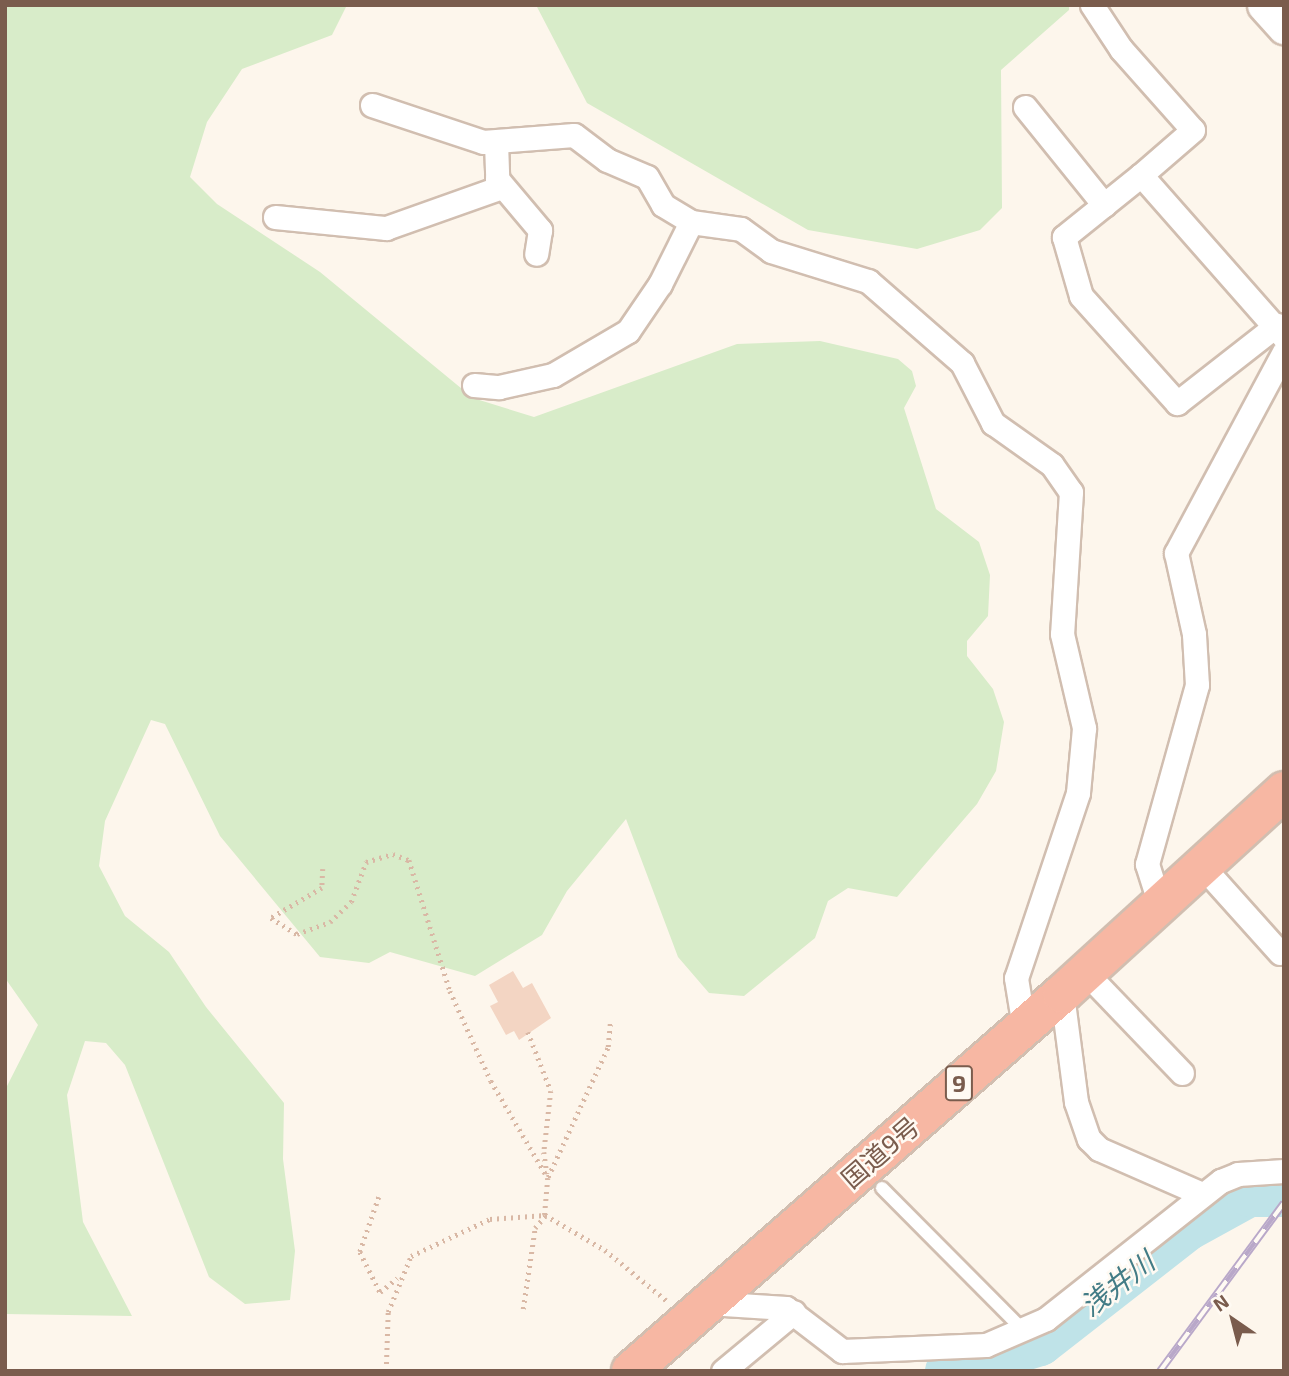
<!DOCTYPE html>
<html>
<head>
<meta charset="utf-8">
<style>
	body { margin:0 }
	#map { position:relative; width:1289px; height:1376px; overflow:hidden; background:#fdf6ec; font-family:"Exo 2","Noto Sans JP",sans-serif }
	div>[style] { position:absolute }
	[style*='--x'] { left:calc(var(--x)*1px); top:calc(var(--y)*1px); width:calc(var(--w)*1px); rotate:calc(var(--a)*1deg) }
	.green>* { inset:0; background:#d8ecc9 }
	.river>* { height:46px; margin:-23px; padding:0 23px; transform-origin:23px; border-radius:23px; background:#bfe3e8 }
	.building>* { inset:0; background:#f3d5c3 }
	.path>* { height:4.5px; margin-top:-2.25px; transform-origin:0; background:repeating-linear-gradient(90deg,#d9b8a5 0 2px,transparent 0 7px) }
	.roads { filter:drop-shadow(2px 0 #d1beb0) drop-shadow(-2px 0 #d1beb0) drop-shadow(0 2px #d1beb0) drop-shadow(0 -2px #d1beb0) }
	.lane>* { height:12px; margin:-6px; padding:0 6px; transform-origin:6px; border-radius:6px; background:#fff }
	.street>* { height:23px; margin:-11.5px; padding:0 11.5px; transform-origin:11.5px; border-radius:11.5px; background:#fff }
	.secondary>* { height:33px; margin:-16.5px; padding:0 16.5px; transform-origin:16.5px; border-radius:16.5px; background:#fff }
	.highway>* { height:38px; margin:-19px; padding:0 19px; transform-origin:19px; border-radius:19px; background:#f7b7a3 }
	.rail>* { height:8px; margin-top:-4px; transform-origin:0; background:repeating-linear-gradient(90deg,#fffaf3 0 16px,#b9a8c9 0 32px); box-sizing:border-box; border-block:2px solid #b9a8c9 }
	span { translate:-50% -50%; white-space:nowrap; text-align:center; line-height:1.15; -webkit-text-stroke:5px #fffaf3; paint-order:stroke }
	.shield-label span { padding:2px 5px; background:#fffaf3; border:2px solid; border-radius:5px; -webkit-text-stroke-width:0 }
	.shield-label { font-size:24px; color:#7a5c4d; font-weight:700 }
	.street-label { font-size:26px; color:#7a5c4d }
	.water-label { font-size:28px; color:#437c86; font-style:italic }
	.frame { position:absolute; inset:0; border:7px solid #7a5c4d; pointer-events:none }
	.north { position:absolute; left:1198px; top:1285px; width:70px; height:70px; -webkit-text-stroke:5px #fffaf3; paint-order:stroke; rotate:325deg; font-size:19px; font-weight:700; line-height:28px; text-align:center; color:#7a5c4d }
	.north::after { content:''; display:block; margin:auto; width:24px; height:32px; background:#7a5c4d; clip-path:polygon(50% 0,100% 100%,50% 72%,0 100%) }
</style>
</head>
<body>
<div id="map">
	<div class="green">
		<div style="clip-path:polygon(5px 5px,347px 5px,332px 35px,242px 69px,207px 122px,190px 177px,217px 204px,320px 272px,473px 398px,534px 417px,737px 344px,820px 341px,898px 359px,912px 371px,916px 386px,904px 408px,936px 509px,979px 542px,990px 575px,988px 616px,967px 641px,967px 656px,993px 689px,1004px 722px,996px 771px,977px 804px,897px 897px,848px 888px,828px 901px,815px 938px,744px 996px,709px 993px,678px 957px,626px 819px,567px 891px,542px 935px,475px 976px,390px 952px,369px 963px,320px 957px,220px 836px,165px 724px,151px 720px,105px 821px,99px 866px,125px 916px,169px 952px,206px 1007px,284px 1103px,283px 1159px,295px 1251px,290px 1300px,245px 1304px,209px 1277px,125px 1065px,106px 1043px,85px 1041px,67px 1095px,83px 1222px,132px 1316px,5px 1314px,5px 1090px,38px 1025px,5px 978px)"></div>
		<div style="clip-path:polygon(536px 5px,1069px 5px,1069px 10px,1001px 70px,1002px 208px,980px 230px,917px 249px,808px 230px,587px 103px)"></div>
	</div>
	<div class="river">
		<div style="--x:948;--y:1371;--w:96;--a:-16.9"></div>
		<div style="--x:1040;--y:1343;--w:187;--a:-38"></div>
		<div style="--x:1187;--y:1228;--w:71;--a:-28.7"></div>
		<div style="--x:1249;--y:1194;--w:35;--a:0"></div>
	</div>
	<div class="building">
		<div style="clip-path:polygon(513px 971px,523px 988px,532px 983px,551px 1018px,519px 1040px,514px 1031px,506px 1035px,490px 1006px,498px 1002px,489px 985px)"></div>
	</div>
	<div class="path">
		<div style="--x:323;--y:869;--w:19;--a:93"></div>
		<div style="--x:322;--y:888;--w:59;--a:149.5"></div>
		<div style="--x:271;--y:918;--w:31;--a:32"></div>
		<div style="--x:297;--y:934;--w:35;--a:-20"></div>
		<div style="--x:330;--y:922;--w:29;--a:-44"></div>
		<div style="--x:351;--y:902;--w:43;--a:-69.4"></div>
		<div style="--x:366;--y:862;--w:28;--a:-17"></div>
		<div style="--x:393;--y:854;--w:17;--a:21"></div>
		<div style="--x:409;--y:860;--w:137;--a:72.6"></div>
		<div style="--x:450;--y:991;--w:99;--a:65.5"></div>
		<div style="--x:491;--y:1081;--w:113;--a:59.6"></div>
		<div style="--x:548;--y:1178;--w:37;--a:95"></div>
		<div style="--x:545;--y:1215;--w:69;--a:30.3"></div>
		<div style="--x:605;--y:1250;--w:80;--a:39.4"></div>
		<div style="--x:528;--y:1032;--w:63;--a:68.7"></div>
		<div style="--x:551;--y:1091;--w:61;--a:96.5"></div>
		<div style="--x:544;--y:1152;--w:22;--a:82"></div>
		<div style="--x:548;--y:1177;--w:143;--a:-65.2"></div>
		<div style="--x:608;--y:1047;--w:25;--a:-85"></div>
		<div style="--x:379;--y:1197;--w:58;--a:109.1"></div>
		<div style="--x:360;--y:1252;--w:45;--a:63.4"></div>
		<div style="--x:380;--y:1292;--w:22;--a:-39"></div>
		<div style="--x:523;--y:1309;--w:82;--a:-81.6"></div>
		<div style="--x:535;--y:1228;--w:16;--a:-50"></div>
		<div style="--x:386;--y:1371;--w:59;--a:-88.1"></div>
		<div style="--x:388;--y:1312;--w:61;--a:-67.7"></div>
		<div style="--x:411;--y:1256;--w:87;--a:-25.1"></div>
		<div style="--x:490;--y:1219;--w:55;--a:-4.2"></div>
	</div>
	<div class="roads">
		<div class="lane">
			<div style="--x:882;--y:1188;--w:202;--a:45.2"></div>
		</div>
		<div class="street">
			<div style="--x:1092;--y:5;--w:53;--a:56.6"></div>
			<div style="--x:1121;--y:49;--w:108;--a:48.4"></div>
			<div style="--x:1193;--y:130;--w:69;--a:139.1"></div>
			<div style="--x:1141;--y:175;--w:216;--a:48.6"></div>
			<div style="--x:372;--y:105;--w:117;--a:18.4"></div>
			<div style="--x:483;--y:142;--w:91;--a:-4.4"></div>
			<div style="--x:574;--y:135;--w:41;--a:37.1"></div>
			<div style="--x:607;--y:160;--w:43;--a:23"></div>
			<div style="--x:647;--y:177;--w:32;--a:60"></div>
			<div style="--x:663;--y:205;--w:33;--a:31"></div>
			<div style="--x:691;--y:222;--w:50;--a:8"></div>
			<div style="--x:741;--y:229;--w:37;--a:36"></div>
			<div style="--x:771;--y:251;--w:102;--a:17.2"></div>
			<div style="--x:868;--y:281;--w:125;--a:41.1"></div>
			<div style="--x:962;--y:363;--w:68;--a:62.7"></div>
			<div style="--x:993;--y:423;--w:72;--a:35.4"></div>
			<div style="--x:1052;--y:465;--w:33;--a:55"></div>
			<div style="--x:1071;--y:492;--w:142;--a:93.6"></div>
			<div style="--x:1062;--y:634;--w:97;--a:76.8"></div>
			<div style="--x:1084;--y:728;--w:65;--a:95.3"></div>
			<div style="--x:1078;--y:793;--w:195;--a:108.5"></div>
			<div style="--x:1016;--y:978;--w:50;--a:80.7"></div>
			<div style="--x:1025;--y:107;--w:126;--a:51.1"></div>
			<div style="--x:496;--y:142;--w:37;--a:88"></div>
			<div style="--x:497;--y:179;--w:67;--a:49.9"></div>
			<div style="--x:540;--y:230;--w:24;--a:99"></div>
			<div style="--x:1141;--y:175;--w:99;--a:141.2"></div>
			<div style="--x:1064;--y:237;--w:61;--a:73.9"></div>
			<div style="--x:1081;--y:296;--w:144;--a:48.1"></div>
			<div style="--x:1177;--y:403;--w:127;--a:-38"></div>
			<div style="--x:275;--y:217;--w:112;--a:5.7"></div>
			<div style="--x:386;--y:228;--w:123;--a:-19.5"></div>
			<div style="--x:474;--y:385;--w:25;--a:5"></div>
			<div style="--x:499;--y:387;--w:55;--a:-12.5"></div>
			<div style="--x:553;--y:375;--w:87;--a:-30.4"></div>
			<div style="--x:628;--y:331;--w:57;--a:-55.8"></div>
			<div style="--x:660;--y:284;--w:69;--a:-63.4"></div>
			<div style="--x:1202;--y:866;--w:117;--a:48.1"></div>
			<div style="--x:1160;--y:905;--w:43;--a:-107.6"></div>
			<div style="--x:1147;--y:864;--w:186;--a:-74.4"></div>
			<div style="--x:1197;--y:685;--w:51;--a:-93.4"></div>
			<div style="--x:1194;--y:634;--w:83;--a:-102.5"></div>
			<div style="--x:1176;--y:553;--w:228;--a:-61.8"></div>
			<div style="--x:1085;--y:972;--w:140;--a:46.2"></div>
			<div style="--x:1062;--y:994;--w:109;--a:82.6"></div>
			<div style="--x:1076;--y:1102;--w:39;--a:71"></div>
			<div style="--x:1089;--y:1139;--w:14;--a:45"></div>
			<div style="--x:1099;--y:1149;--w:112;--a:23.6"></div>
			<div style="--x:708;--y:1303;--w:78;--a:3.7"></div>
			<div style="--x:786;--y:1308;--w:71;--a:37.5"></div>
			<div style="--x:842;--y:1351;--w:144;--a:-2.4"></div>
			<div style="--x:986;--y:1345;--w:65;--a:-23.4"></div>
			<div style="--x:1046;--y:1319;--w:223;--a:-38.3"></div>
			<div style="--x:1221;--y:1181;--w:18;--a:-22"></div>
			<div style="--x:1238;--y:1174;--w:46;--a:-3.7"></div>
			<div style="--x:723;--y:1371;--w:92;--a:-39.7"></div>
		</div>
		<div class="secondary">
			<div style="--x:1264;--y:5;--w:30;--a:48"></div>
		</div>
		<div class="highway">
			<div style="--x:631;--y:1371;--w:573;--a:-41.18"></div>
			<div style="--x:1062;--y:994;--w:301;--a:-42.4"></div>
		</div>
	</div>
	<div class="rail">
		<div style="--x:1160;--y:1371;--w:209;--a:-53.6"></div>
	</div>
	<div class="shield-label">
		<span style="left:959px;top:1083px">9</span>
	</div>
	<div class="street-label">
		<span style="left:880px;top:1152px;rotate:-41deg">国道9号</span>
	</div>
	<div class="water-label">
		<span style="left:1117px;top:1283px;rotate:-38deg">浅井川</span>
	</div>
	<div class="frame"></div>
	<div class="north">N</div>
</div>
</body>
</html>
